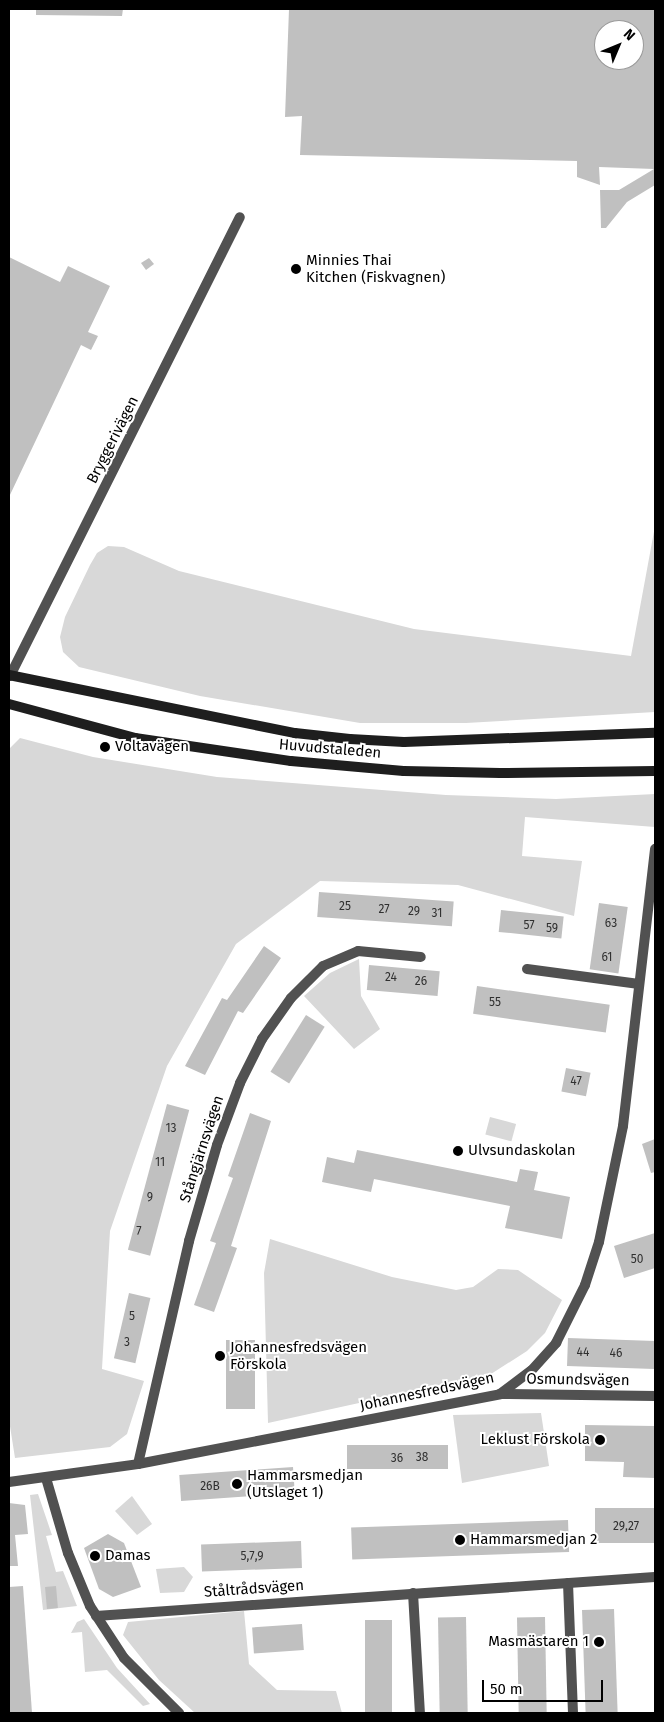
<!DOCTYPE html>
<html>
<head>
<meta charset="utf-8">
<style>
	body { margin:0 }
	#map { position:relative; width:664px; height:1722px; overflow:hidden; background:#fff; font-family:"Fira Sans",sans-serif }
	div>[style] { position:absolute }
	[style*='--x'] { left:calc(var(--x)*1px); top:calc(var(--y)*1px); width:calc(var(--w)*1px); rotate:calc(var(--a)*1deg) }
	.green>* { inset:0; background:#d8d8d8; transform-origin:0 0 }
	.building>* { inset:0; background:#c0c0c0; transform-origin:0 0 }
	.minor>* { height:10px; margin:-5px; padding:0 5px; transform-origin:5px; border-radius:5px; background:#515151 }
	.secondary>* { height:10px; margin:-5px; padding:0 5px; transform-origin:5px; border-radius:5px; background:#1e1e1e }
	.dots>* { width:14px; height:14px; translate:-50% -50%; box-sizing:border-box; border:2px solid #fff; border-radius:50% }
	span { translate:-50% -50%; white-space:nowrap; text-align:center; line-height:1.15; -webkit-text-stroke:4px #fff; paint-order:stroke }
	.number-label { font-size:12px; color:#303030 }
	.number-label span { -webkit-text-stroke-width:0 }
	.poi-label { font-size:15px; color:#000 }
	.left { translate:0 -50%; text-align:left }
	.right { translate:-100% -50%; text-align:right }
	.street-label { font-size:15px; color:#000 }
	.frame { position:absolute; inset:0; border:10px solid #000; pointer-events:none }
	.north { position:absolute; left:594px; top:20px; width:50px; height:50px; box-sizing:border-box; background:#fff; border:1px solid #999; border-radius:50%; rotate:45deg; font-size:14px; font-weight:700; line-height:20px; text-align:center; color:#000 }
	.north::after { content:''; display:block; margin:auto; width:18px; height:22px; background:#000; clip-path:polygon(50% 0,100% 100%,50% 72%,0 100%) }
	.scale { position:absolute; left:482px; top:1680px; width:121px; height:22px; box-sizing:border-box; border:2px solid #000; border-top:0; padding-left:6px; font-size:15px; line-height:18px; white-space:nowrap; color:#000; -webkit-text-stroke:4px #fff; paint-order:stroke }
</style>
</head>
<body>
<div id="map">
	<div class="green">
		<div style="clip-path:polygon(655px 526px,655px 712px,466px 723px,360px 723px,200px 696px,79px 667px,63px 652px,60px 637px,65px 617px,90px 565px,97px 553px,108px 546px,124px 547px,179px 571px,414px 629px,631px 656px)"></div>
		<div style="clip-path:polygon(20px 738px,93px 757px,217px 777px,446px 795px,556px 799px,655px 794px,655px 827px,525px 817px,522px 856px,582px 861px,574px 916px,458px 885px,320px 881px,236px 944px,167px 1066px,110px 1231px,102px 1369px,144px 1381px,127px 1434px,110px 1447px,15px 1458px,9px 1420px,9px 749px)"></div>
		<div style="clip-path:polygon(359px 959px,361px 996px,380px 1029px,354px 1049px,304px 996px,330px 973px)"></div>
		<div style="left:490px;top:1117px;width:27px;height:18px;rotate:15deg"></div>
		<div style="clip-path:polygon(270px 1239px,392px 1277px,456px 1290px,473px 1287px,498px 1269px,518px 1270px,562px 1300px,545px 1333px,527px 1351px,491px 1374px,268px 1423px,264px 1273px)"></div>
		<div style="clip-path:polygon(541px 1413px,549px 1466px,462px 1483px,453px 1415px)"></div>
		<div style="clip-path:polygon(38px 1494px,52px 1535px,46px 1536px,56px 1572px,63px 1571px,77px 1606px,43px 1610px,30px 1495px)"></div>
		<div style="clip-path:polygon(132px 1496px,152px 1524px,137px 1535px,115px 1511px)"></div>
		<div style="clip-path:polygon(184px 1567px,193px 1577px,184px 1592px,160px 1593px,156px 1569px)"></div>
		<div style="clip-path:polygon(244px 1611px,249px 1664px,277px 1690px,336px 1691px,342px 1713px,195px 1713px,159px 1680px,123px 1635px,128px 1622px)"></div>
		<div style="clip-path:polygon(84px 1619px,117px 1668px,150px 1704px,143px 1706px,107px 1670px,85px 1672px,82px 1632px,71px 1633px,77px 1622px)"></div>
	</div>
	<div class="building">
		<div style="clip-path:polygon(36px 9px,123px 9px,122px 16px,36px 15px)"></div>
		<div style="clip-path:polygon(evenodd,289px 9px,655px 9px,655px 185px,627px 202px,606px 228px,601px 228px,600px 190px,619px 190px,654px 169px,599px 167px,600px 185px,577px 177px,577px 161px,300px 155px,302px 116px,285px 117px,289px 9px,604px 30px,634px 30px,634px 60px,604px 60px,604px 30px)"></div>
		<div style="clip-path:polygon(9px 257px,60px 282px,68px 266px,110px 286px,88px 332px,98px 336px,91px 350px,81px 345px,9px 497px)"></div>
		<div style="clip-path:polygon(149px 258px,154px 264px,146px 270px,141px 263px)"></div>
		<div style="left:319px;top:892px;width:135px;height:25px;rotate:4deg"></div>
		<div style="left:599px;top:903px;width:29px;height:67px;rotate:8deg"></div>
		<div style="left:501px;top:910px;width:63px;height:22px;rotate:6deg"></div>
		<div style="clip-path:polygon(264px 946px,281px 958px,243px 1013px,238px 1011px,205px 1075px,185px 1066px,222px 998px,227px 1000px)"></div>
		<div style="left:369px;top:965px;width:71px;height:25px;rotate:5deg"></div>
		<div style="left:477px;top:986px;width:134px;height:28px;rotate:8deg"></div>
		<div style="left:306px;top:1015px;width:22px;height:67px;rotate:32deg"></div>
		<div style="left:566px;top:1068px;width:25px;height:24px;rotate:11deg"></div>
		<div style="left:167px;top:1104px;width:23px;height:151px;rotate:15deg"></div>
		<div style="clip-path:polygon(250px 1113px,271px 1121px,231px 1246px,237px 1248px,214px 1312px,194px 1305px,216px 1243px,210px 1241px,233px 1178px,228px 1176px)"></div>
		<div style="clip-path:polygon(655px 1139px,655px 1172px,651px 1173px,642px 1144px)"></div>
		<div style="clip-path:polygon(357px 1150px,517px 1182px,520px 1169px,538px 1172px,534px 1190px,570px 1197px,562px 1239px,505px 1228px,510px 1206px,374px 1179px,371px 1192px,322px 1182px,327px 1157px,354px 1163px)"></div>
		<div style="clip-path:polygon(655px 1233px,655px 1268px,624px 1278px,614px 1246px)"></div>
		<div style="left:129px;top:1293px;width:22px;height:67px;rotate:13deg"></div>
		<div style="left:568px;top:1338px;width:87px;height:28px;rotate:2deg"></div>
		<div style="left:226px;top:1340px;width:29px;height:69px"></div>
		<div style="clip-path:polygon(585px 1425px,655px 1426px,655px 1478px,623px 1477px,624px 1462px,585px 1461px)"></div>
		<div style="left:448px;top:1445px;width:24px;height:101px;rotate:90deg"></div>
		<div style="left:293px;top:1467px;width:26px;height:114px;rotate:86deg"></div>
		<div style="clip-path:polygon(9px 1503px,25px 1505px,28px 1534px,15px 1535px,18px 1566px,9px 1566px)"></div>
		<div style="left:655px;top:1508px;width:35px;height:60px;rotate:90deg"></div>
		<div style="left:568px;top:1520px;width:32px;height:217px;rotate:88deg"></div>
		<div style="clip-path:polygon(108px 1534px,124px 1543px,141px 1587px,113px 1597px,99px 1589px,84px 1548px)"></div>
		<div style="left:301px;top:1541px;width:27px;height:100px;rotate:88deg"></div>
		<div style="clip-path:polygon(23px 1586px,32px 1713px,9px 1713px,9px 1587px)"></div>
		<div style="left:56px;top:1586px;width:22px;height:11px;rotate:85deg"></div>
		<div style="left:614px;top:1609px;width:104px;height:32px;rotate:88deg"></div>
		<div style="left:466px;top:1617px;width:96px;height:28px;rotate:89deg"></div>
		<div style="left:545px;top:1617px;width:96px;height:28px;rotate:89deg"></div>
		<div style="left:365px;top:1620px;width:27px;height:93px"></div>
		<div style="left:302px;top:1624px;width:26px;height:50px;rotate:86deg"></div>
	</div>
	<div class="minor">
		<div style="--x:10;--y:676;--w:513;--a:-63.39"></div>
		<div style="--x:527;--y:969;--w:113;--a:7.6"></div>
		<div style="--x:500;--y:1394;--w:155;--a:0.7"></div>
		<div style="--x:138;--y:1464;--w:229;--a:-77.1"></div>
		<div style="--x:189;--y:1241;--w:100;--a:-73.7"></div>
		<div style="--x:217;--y:1145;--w:66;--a:-69.6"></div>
		<div style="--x:240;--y:1083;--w:49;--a:-63.4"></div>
		<div style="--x:262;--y:1039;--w:50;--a:-54.7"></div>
		<div style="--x:291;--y:998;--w:45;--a:-45"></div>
		<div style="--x:323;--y:966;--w:38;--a:-23"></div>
		<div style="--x:358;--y:951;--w:63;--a:5.4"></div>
		<div style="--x:46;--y:1478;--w:78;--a:73.7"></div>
		<div style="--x:68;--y:1553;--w:57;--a:67.5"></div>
		<div style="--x:90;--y:1606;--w:62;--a:56.8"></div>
		<div style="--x:124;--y:1658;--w:78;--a:45"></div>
		<div style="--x:9;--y:1482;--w:130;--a:-7.9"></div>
		<div style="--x:138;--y:1464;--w:369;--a:-10.9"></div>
		<div style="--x:500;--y:1394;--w:39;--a:-37"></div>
		<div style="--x:531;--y:1371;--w:38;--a:-48"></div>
		<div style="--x:556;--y:1343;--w:65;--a:-63.4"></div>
		<div style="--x:585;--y:1285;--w:45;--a:-72"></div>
		<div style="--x:599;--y:1242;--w:118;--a:-78.3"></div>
		<div style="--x:623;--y:1126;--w:279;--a:-83.4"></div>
		<div style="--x:568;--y:1583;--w:130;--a:87.8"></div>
		<div style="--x:413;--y:1593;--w:120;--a:86.7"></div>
		<div style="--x:96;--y:1616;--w:560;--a:-3.99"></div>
	</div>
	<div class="secondary">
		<div style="--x:9;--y:675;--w:292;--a:11.5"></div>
		<div style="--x:295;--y:733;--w:55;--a:6.2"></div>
		<div style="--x:350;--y:739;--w:54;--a:3.2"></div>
		<div style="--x:404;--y:742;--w:251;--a:-2.1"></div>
		<div style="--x:9;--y:704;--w:131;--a:15.1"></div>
		<div style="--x:135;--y:738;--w:158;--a:8.4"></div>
		<div style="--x:291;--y:761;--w:113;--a:5.1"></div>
		<div style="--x:404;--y:771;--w:96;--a:1.2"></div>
		<div style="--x:500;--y:773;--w:155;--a:-0.7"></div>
	</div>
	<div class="dots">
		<div style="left:296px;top:269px;background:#000"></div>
		<div style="left:105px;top:747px;background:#000"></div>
		<div style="left:458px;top:1151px;background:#000"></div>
		<div style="left:220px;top:1356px;background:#000"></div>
		<div style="left:600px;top:1440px;background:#000"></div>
		<div style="left:237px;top:1484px;background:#000"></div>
		<div style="left:460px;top:1540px;background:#000"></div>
		<div style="left:95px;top:1556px;background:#000"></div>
		<div style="left:599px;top:1642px;background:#000"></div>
	</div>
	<div class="number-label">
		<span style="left:345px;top:907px">25</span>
		<span style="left:384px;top:910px">27</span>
		<span style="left:414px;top:912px">29</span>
		<span style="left:437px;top:914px">31</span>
		<span style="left:611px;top:924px">63</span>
		<span style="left:529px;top:926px">57</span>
		<span style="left:552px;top:929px">59</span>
		<span style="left:607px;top:958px">61</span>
		<span style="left:391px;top:978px">24</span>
		<span style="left:421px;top:982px">26</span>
		<span style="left:495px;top:1003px">55</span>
		<span style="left:576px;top:1082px">47</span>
		<span style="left:171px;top:1129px">13</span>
		<span style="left:160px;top:1163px">11</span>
		<span style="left:150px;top:1198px">9</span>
		<span style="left:139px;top:1232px">7</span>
		<span style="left:637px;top:1260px">50</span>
		<span style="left:132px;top:1317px">5</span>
		<span style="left:127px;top:1343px">3</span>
		<span style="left:583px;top:1353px">44</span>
		<span style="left:616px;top:1354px">46</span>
		<span style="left:422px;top:1458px">38</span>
		<span style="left:397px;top:1459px">36</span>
		<span style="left:210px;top:1487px">26B</span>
		<span style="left:626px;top:1527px">29,27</span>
		<span style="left:252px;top:1557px">5,7,9</span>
	</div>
	<div class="poi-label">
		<span class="left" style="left:306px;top:269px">Minnies Thai<br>Kitchen (Fiskvagnen)</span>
		<span class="left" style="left:115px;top:747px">Voltavägen</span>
		<span class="left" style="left:468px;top:1151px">Ulvsundaskolan</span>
		<span class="left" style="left:230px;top:1356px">Johannesfredsvägen<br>Förskola</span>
		<span class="right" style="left:590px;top:1440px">Leklust Förskola</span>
		<span class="left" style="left:247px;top:1484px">Hammarsmedjan<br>(Utslaget 1)</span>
		<span class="left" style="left:470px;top:1540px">Hammarsmedjan 2</span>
		<span class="left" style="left:105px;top:1556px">Damas</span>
		<span class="right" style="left:589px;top:1642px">Masmästaren 1</span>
	</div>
	<div class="street-label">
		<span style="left:113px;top:440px;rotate:-63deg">Bryggerivägen</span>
		<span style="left:330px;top:749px;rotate:5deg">Huvudstaleden</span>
		<span style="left:202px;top:1149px;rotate:-72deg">Stångjärnsvägen</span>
		<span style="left:578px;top:1380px;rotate:1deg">Osmundsvägen</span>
		<span style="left:427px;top:1392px;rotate:-12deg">Johannesfredsvägen</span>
		<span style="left:254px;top:1589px;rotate:-4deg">Ståltrådsvägen</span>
	</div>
	<div class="frame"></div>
	<div class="north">N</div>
	<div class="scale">50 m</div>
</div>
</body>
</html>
